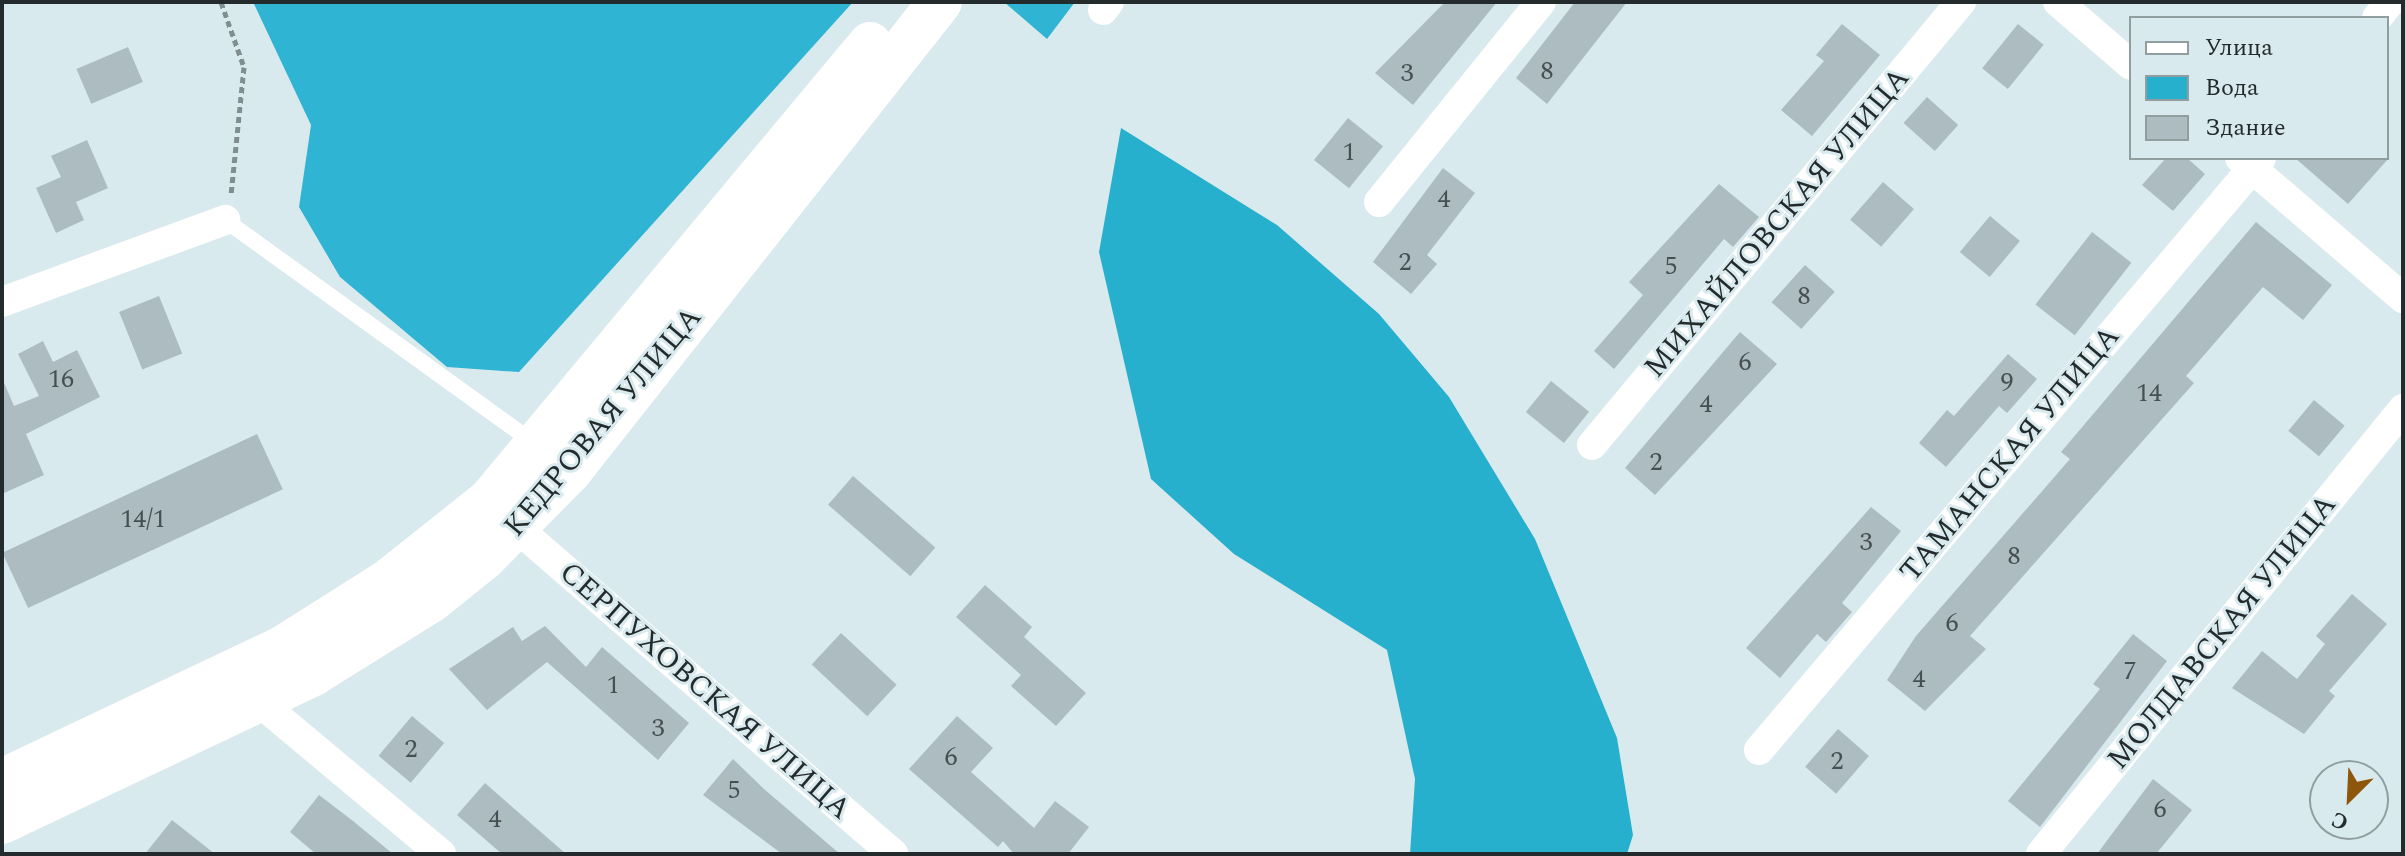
<!DOCTYPE html>
<html>
<head>
<meta charset="utf-8">
<style>
	body { margin:0 }
	#map { position:relative; width:2405px; height:856px; overflow:hidden; background:#d9eaee; font-family:Spectral,serif }
	div>[style] { position:absolute }
	[style*='--x'] { left:calc(var(--x)*1px); top:calc(var(--y)*1px); width:calc(var(--w)*1px); rotate:calc(var(--a)*1deg) }
	.forest>* { inset:0; background:#2fb5d3 }
	.water>* { inset:0; background:#26b0cd }
	.building>* { inset:0; background:#acbcc1; transform-origin:0 0 }
	.path>* { height:5px; margin-top:-2.5px; transform-origin:0; background:repeating-linear-gradient(90deg,#818e90 0 6px,transparent 0 10px) }
	.lane>* { height:16px; margin:-8px; padding:0 8px; transform-origin:8px; border-radius:8px; background:#fff }
	.street>* { height:30px; margin:-15px; padding:0 15px; transform-origin:15px; border-radius:15px; background:#fff }
	.primary>* { height:44px; margin:-22px; padding:0 22px; transform-origin:22px; border-radius:22px; background:#fff }
	span { translate:-50% -50%; white-space:nowrap; text-align:center; line-height:1.15; -webkit-text-stroke:6px #d9eaee; paint-order:stroke }
	.number-label { font-size:26px; color:#464f51 }
	.number-label span { -webkit-text-stroke-width:0 }
	.street-label { font-size:30px; color:#242b2c }
	.frame { position:absolute; inset:0; border:4px solid #242b2c; pointer-events:none }
	.legend { position:absolute; left:2129px; top:16px; width:260px; height:144px; box-sizing:border-box; background:#d9eaee; border:2px solid #919ea0; margin:0; padding:10px 14px; list-style:none; font-size:24px; color:#242b2c }
	.legend li { display:flex; align-items:center; gap:16px; height:40px }
	.legend b { width:40px; border:2px solid #919ea0 }
	.north { position:absolute; left:2309px; top:760px; width:80px; height:80px; box-sizing:border-box; background:#d9eaee; border:2px solid #919ea0; border-radius:50%; rotate:204deg; font-size:22px; font-weight:700; line-height:32px; text-align:center; color:#242b2c }
	.north::after { content:''; display:block; margin:auto; width:28px; height:36px; background:#8d560b; clip-path:polygon(50% 0,100% 100%,50% 72%,0 100%) }
</style>
</head>
<body>
<div id="map">
	<div class="forest">
		<div style="clip-path:polygon(253px 2px,853px 2px,519px 372px,447px 367px,340px 277px,299px 207px,311px 125px)"></div>
		<div style="clip-path:polygon(1004px 2px,1075px 2px,1047px 39px)"></div>
	</div>
	<div class="water">
		<div style="clip-path:polygon(1121px 128px,1277px 225px,1379px 314px,1449px 397px,1535px 539px,1617px 738px,1633px 835px,1627px 854px,1410px 854px,1415px 779px,1387px 650px,1234px 554px,1151px 479px,1099px 252px)"></div>
	</div>
	<div class="building">
		<div style="clip-path:polygon(1445px 2px,1497px 2px,1413px 105px,1375px 73px)"></div>
		<div style="clip-path:polygon(1575px 2px,1627px 2px,1547px 104px,1516px 78px)"></div>
		<div style="clip-path:polygon(1842px 24px,1880px 55px,1812px 136px,1781px 110px,1824px 61px,1816px 55px)"></div>
		<div style="left:2018px;top:24px;width:33px;height:57px;rotate:39deg"></div>
		<div style="left:128px;top:47px;width:38px;height:56px;rotate:67deg"></div>
		<div style="left:1927px;top:97px;width:42px;height:35px;rotate:42deg"></div>
		<div style="left:1348px;top:118px;width:45px;height:54px;rotate:39deg"></div>
		<div style="clip-path:polygon(87px 140px,108px 188px,76px 202px,84px 220px,56px 233px,36px 188px,61px 177px,51px 156px)"></div>
		<div style="clip-path:polygon(2166px 158px,2187px 158px,2205px 174px,2173px 211px,2142px 185px)"></div>
		<div style="clip-path:polygon(2295px 158px,2389px 158px,2348px 204px)"></div>
		<div style="clip-path:polygon(1443px 168px,1475px 193px,1427px 255px,1437px 264px,1411px 294px,1373px 262px)"></div>
		<div style="left:1883px;top:182px;width:41px;height:50px;rotate:41deg"></div>
		<div style="clip-path:polygon(1719px 184px,1759px 217px,1733px 247px,1724px 239px,1614px 369px,1594px 351px,1643px 295px,1629px 282px)"></div>
		<div style="left:1990px;top:216px;width:39px;height:47px;rotate:40deg"></div>
		<div style="clip-path:polygon(2256px 222px,2332px 285px,2303px 320px,2263px 287px,2186px 376px,2194px 383px,1970px 636px,1986px 649px,1925px 711px,1887px 680px,1916px 636px,2070px 459px,2061px 452px)"></div>
		<div style="left:2092px;top:232px;width:50px;height:92px;rotate:38deg"></div>
		<div style="left:1805px;top:265px;width:40px;height:50px;rotate:42deg"></div>
		<div style="left:159px;top:296px;width:62px;height:43px;rotate:68deg"></div>
		<div style="clip-path:polygon(1740px 332px,1777px 364px,1655px 495px,1625px 468px)"></div>
		<div style="clip-path:polygon(43px 341px,53px 362px,77px 350px,100px 397px,26px 434px,44px 475px,2px 494px,2px 378px,14px 406px,39px 396px,18px 354px)"></div>
		<div style="clip-path:polygon(2008px 354px,2037px 379px,2007px 413px,1999px 406px,1946px 467px,1919px 443px,1947px 410px,1954px 416px)"></div>
		<div style="left:1551px;top:381px;width:49px;height:40px;rotate:39deg"></div>
		<div style="left:2314px;top:400px;width:40px;height:40px;rotate:40deg"></div>
		<div style="left:257px;top:434px;width:61px;height:281px;rotate:65deg"></div>
		<div style="left:853px;top:476px;width:109px;height:38px;rotate:41deg"></div>
		<div style="clip-path:polygon(1871px 507px,1901px 531px,1842px 603px,1852px 612px,1826px 642px,1817px 634px,1780px 678px,1746px 648px)"></div>
		<div style="clip-path:polygon(985px 585px,1032px 627px,1024px 637px,1086px 693px,1056px 726px,1011px 686px,1021px 675px,956px 617px)"></div>
		<div style="clip-path:polygon(2352px 594px,2387px 624px,2329px 691px,2335px 696px,2304px 734px,2232px 688px,2262px 651px,2297px 679px,2325px 644px,2316px 636px)"></div>
		<div style="clip-path:polygon(545px 626px,586px 667px,602px 647px,689px 723px,658px 760px,547px 662px,487px 710px,449px 669px,513px 627px,522px 641px)"></div>
		<div style="left:841px;top:633px;width:76px;height:43px;rotate:43deg"></div>
		<div style="clip-path:polygon(2133px 634px,2167px 661px,2040px 827px,2008px 801px,2100px 689px,2093px 684px)"></div>
		<div style="left:412px;top:716px;width:42px;height:52px;rotate:40deg"></div>
		<div style="clip-path:polygon(957px 716px,993px 748px,971px 772px,1034px 828px,1055px 801px,1089px 827px,1068px 854px,1014px 854px,1003px 841px,998px 847px,909px 769px)"></div>
		<div style="left:1838px;top:729px;width:41px;height:50px;rotate:41deg"></div>
		<div style="clip-path:polygon(733px 759px,764px 789px,840px 854px,782px 854px,703px 795px)"></div>
		<div style="clip-path:polygon(2153px 779px,2192px 810px,2156px 854px,2097px 854px)"></div>
		<div style="clip-path:polygon(485px 783px,566px 854px,502px 854px,457px 815px)"></div>
		<div style="clip-path:polygon(319px 795px,353px 821px,393px 854px,316px 854px,290px 832px)"></div>
		<div style="clip-path:polygon(172px 820px,215px 854px,145px 854px)"></div>
	</div>
	<div class="path">
		<div style="--x:221;--y:2;--w:69;--a:70.5"></div>
		<div style="--x:244;--y:67;--w:130;--a:95.8"></div>
	</div>
	<div class="lane">
		<div style="--x:225;--y:220;--w:381;--a:35.8"></div>
	</div>
	<div class="street">
		<div style="--x:2058;--y:2;--w:96;--a:40.8"></div>
		<div style="--x:1103;--y:10;--w:10;--a:-53"></div>
		<div style="--x:2377;--y:18;--w:21;--a:-51"></div>
		<div style="--x:2240;--y:158;--w:215;--a:40.7"></div>
		<div style="--x:1379;--y:202;--w:257;--a:-51"></div>
		<div style="--x:2;--y:302;--w:238;--a:-20.2"></div>
		<div style="--x:1592;--y:445;--w:577;--a:-50.21"></div>
		<div style="--x:517;--y:528;--w:498;--a:40.9"></div>
		<div style="--x:257;--y:700;--w:240;--a:39.9"></div>
		<div style="--x:1759;--y:750;--w:776;--a:-49.7"></div>
		<div style="--x:2041;--y:854;--w:574;--a:-50.87"></div>
	</div>
	<div class="primary">
		<div style="--x:2;--y:781;--w:310;--a:-25.4"></div>
		<div style="--x:282;--y:648;--w:124;--a:-32.2"></div>
		<div style="--x:387;--y:582;--w:130;--a:-38.5"></div>
		<div style="--x:489;--y:501;--w:595;--a:-50.18"></div>
		<div style="--x:2;--y:822;--w:344;--a:-25.4"></div>
		<div style="--x:313;--y:674;--w:140;--a:-31.9"></div>
		<div style="--x:432;--y:600;--w:67;--a:-38.9"></div>
		<div style="--x:484;--y:558;--w:122;--a:-45.3"></div>
		<div style="--x:570;--y:471;--w:597;--a:-51.73"></div>
	</div>
	<div class="number-label">
		<span style="left:1547px;top:72px">8</span>
		<span style="left:1407px;top:74px">3</span>
		<span style="left:1349px;top:153px">1</span>
		<span style="left:1444px;top:200px">4</span>
		<span style="left:1405px;top:263px">2</span>
		<span style="left:1671px;top:267px">5</span>
		<span style="left:1804px;top:297px">8</span>
		<span style="left:1745px;top:363px">6</span>
		<span style="left:61px;top:380px">16</span>
		<span style="left:2007px;top:383px">9</span>
		<span style="left:2149px;top:394px">14</span>
		<span style="left:1706px;top:405px">4</span>
		<span style="left:1656px;top:463px">2</span>
		<span style="left:143px;top:520px">14/1</span>
		<span style="left:1866px;top:543px">3</span>
		<span style="left:2014px;top:557px">8</span>
		<span style="left:1952px;top:624px">6</span>
		<span style="left:2130px;top:672px">7</span>
		<span style="left:1919px;top:680px">4</span>
		<span style="left:613px;top:686px">1</span>
		<span style="left:658px;top:729px">3</span>
		<span style="left:411px;top:750px">2</span>
		<span style="left:951px;top:758px">6</span>
		<span style="left:1837px;top:762px">2</span>
		<span style="left:734px;top:791px">5</span>
		<span style="left:2160px;top:810px">6</span>
		<span style="left:495px;top:820px">4</span>
	</div>
	<div class="street-label">
		<span style="left:1777px;top:223px;rotate:-50deg">МИХАЙЛОВСКАЯ УЛИЦА</span>
		<span style="left:603px;top:422px;rotate:-50deg">КЕДРОВАЯ УЛИЦА</span>
		<span style="left:2010px;top:454px;rotate:-50deg">ТАМАНСКАЯ УЛИЦА</span>
		<span style="left:2222px;top:632px;rotate:-51deg">МОЛДАВСКАЯ УЛИЦА</span>
		<span style="left:705px;top:691px;rotate:41deg">СЕРПУХОВСКАЯ УЛИЦА</span>
	</div>
	<div class="frame"></div>
	<ul class="legend">
	<li><b style="height:10px;background:#fff"></b>Улица</li>
	<li><b style="height:22px;background:#26b0cd"></b>Вода</li>
	<li><b style="height:22px;background:#acbcc1"></b>Здание</li>
	</ul>
	<div class="north">С</div>
</div>
</body>
</html>
